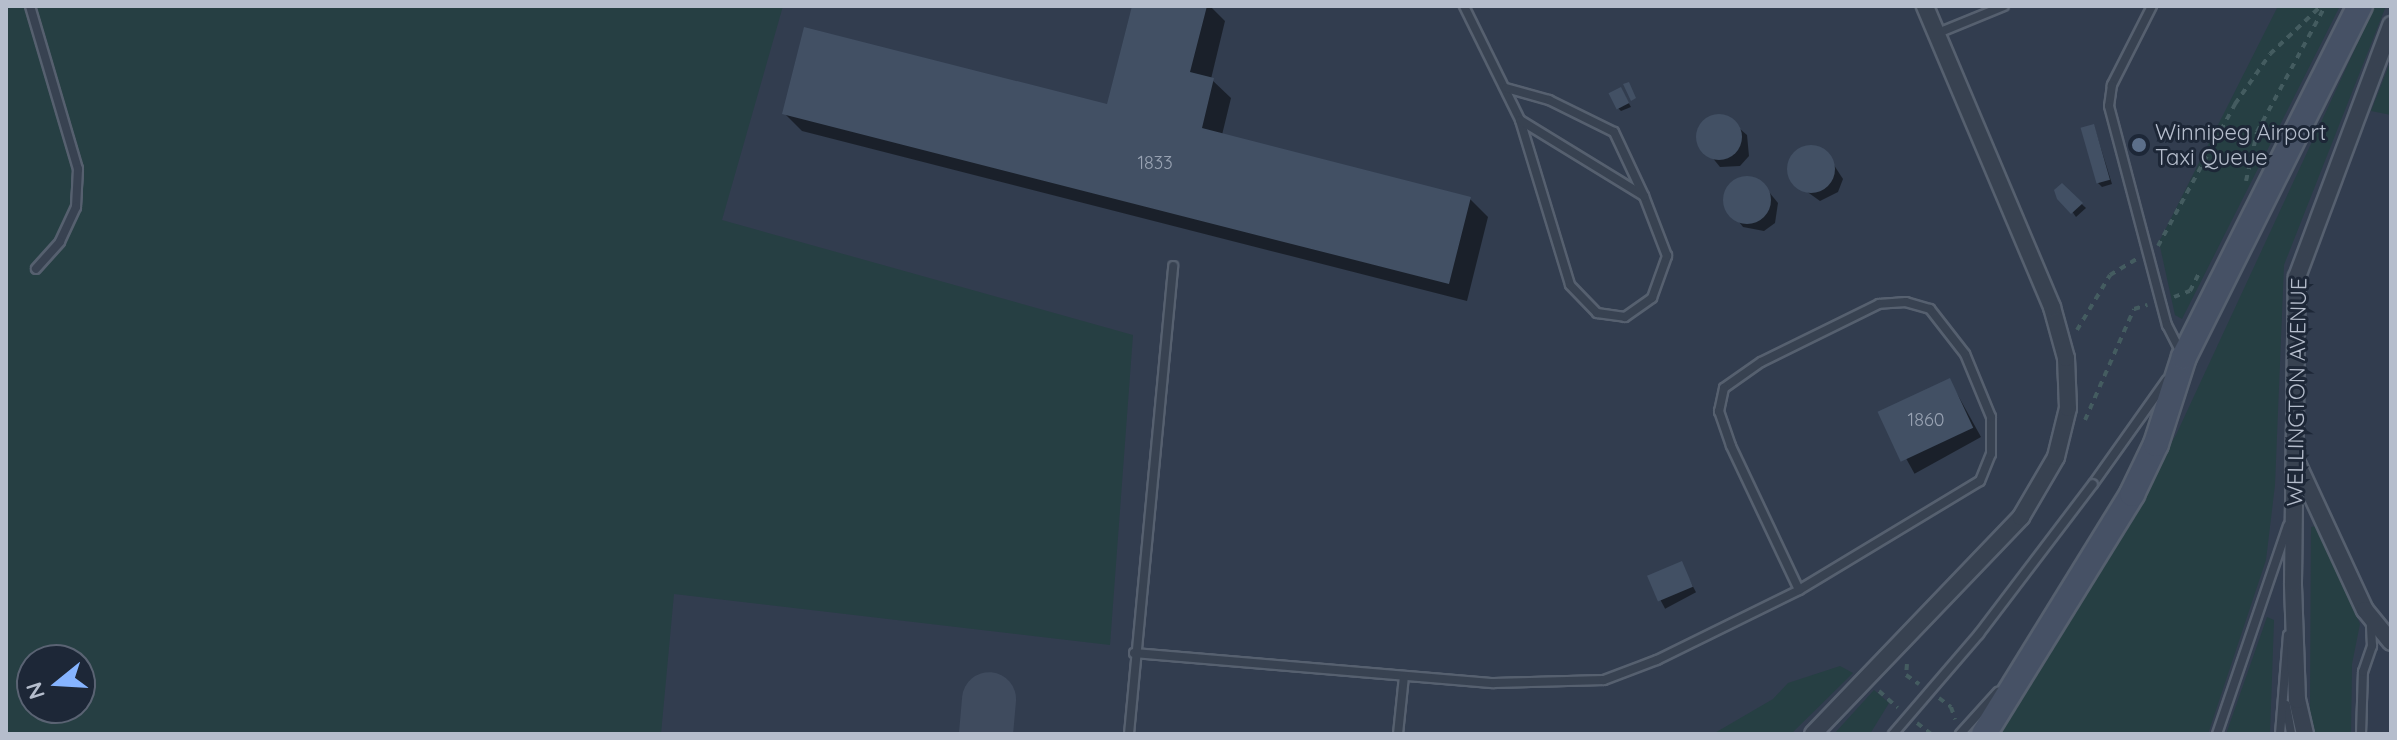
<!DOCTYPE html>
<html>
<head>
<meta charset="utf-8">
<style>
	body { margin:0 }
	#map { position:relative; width:2397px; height:740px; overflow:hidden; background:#243042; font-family:Quicksand,sans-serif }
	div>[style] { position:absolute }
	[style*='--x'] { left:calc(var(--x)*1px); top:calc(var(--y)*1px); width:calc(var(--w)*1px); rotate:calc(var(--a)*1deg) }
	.airport>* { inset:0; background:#323d4f }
	.green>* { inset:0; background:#263f43 }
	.shadow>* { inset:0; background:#0007; transform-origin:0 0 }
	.taxiway>* { height:54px; margin:-27px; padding:0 27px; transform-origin:27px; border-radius:27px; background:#3f4b5e }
	.building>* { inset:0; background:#425064; transform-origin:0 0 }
	.round { border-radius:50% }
	.path>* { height:4px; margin-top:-2px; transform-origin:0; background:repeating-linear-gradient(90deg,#445c60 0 6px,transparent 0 12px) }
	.roads { filter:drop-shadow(2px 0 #56606f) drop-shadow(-2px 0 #56606f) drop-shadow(0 2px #56606f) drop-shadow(0 -2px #56606f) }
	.service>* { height:8px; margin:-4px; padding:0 4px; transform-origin:4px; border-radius:4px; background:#384251 }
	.minor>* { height:16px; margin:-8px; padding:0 8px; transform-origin:8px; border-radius:8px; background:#384251 }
	.secondary>* { height:24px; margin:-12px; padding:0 12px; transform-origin:12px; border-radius:12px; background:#465165 }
	.bridges { filter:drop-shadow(2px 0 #56606f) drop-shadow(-2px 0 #56606f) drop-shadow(0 2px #56606f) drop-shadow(0 -2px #56606f) }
	.service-bridge>* { height:8px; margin:-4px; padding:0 4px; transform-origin:4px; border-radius:4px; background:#384251 }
	.dots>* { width:22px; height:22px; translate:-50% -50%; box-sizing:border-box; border:4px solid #1d2737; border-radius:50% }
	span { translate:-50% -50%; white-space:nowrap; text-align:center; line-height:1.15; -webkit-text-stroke:6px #1d2737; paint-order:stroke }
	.number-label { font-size:18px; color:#98a2b2 }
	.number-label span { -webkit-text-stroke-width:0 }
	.poi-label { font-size:22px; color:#b5bdcc }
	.left { translate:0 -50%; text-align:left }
	.street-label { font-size:22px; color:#b5bdcc }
	.frame { position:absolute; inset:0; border:8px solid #b5bdcc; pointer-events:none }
	.north { position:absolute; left:16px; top:644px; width:80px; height:80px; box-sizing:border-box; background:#1d2737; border:2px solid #5a6373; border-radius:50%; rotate:252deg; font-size:22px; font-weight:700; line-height:32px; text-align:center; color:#b5bdcc }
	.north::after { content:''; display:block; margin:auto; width:28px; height:36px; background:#86b4ff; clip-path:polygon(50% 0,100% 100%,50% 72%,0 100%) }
</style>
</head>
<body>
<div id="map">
	<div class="airport">
		<div style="clip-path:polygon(evenodd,6px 6px,2391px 6px,2391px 734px,6px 734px,6px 6px,32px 660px,80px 660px,80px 708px,32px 708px,32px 660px)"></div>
	</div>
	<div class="green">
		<div style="clip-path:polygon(evenodd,6px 6px,783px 6px,722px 220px,1133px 335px,1110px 645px,674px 594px,661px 734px,6px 734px,6px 6px,32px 660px,80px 660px,80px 708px,32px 708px,32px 660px)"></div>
		<div style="clip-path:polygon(2278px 6px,2340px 6px,2182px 319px,2175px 315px,2159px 242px)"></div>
		<div style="clip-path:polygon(2375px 6px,2386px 6px,2284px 265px,2275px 485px,2266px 560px,2208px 734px,1995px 734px,2176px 435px)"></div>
		<div style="clip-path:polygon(2391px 60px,2391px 115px,2371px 111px)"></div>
		<div style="clip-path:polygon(2316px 526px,2360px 624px,2352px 664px,2351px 734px,2314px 734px,2310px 716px,2311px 527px)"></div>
		<div style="clip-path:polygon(2267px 617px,2274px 620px,2270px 734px,2226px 734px)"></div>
		<div style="clip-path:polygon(1840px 666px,1853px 673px,1791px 734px,1713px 734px,1773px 699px,1788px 683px)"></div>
		<div style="clip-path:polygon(1874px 690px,1889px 703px,1870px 734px,1834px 734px)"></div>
	</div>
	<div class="shadow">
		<div style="clip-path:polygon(1134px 6px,1210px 6px,1225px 21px,1211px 79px,1231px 98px,1222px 135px,1470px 199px,1488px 217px,1467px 301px,802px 131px,784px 113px,1108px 106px)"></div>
		<div style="clip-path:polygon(1621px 89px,1631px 107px,1621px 111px,1617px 107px)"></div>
		<div style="clip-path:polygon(1712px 117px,1726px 117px,1747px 135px,1749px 156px,1740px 166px,1720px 167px,1698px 140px,1701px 126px)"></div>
		<div style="clip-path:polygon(2094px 126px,2112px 184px,2102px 187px,2098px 183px)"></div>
		<div style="clip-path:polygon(1808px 147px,1828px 156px,1843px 179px,1838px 192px,1820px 201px,1792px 181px,1789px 166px,1795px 153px)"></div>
		<div style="clip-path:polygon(1745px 178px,1760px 181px,1778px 203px,1775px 223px,1764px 231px,1743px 227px,1726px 205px,1727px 190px)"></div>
		<div style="clip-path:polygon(2062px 186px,2086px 208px,2076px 217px,2057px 190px)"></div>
		<div style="left:1950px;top:381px;width:64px;height:76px;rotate:61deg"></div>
		<div style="left:1681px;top:564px;width:32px;height:35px;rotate:62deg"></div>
	</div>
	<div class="taxiway">
		<div style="--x:986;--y:734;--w:35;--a:-85"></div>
	</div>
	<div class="building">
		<div style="clip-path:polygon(1132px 6px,1207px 6px,1190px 72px,1214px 78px,1202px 128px,1471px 197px,1449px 284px,782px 114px,804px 27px,1107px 104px)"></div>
		<div style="clip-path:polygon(1629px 82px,1636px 98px,1631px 101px,1623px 84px)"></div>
		<div style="left:1621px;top:87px;width:18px;height:14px;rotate:63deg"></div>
		<div class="round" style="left:1696px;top:114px;width:46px;height:46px"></div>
		<div style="left:2094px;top:124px;width:58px;height:14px;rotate:74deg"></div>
		<div class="round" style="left:1787px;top:145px;width:48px;height:48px"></div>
		<div class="round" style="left:1723px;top:176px;width:48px;height:48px"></div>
		<div style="clip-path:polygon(2062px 183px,2083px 203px,2071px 214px,2057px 199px,2054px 190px)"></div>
		<div style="left:1950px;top:378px;width:55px;height:80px;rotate:65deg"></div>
		<div style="left:1682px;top:561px;width:28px;height:38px;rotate:67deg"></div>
	</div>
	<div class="path">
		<div style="--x:2246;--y:181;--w:50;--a:-77.3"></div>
		<div style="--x:2257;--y:132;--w:143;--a:-61.6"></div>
		<div style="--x:2158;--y:246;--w:162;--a:-61.5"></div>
		<div style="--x:2235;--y:104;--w:61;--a:-55"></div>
		<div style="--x:2270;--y:54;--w:70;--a:-43.3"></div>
		<div style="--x:2174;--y:297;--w:17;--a:-21"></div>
		<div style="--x:2190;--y:291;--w:22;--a:-63"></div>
		<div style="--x:2077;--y:330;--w:64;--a:-59"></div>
		<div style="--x:2110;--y:275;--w:31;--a:-31"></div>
		<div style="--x:2085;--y:420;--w:121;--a:-66.2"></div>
		<div style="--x:2134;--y:309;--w:14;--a:-17"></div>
		<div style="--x:1907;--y:664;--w:11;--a:95"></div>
		<div style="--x:1906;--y:675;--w:16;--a:35"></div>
		<div style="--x:1879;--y:691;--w:25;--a:42"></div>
		<div style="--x:1939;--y:698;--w:15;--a:37"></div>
		<div style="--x:1951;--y:707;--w:13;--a:72"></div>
		<div style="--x:1917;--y:723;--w:18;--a:38"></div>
	</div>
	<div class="roads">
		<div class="service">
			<div style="--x:30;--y:6;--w:170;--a:73.6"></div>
			<div style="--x:78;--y:169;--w:38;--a:93"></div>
			<div style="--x:76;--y:207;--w:38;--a:115"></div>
			<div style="--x:60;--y:242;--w:36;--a:132"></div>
			<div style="--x:1464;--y:6;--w:127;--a:63.8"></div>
			<div style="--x:1520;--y:120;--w:172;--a:73.1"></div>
			<div style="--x:1570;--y:285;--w:39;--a:46"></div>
			<div style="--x:1597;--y:313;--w:28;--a:8"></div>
			<div style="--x:1625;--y:317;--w:33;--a:-35"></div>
			<div style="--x:1652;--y:298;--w:45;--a:-70.3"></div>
			<div style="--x:1667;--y:256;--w:64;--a:-111"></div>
			<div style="--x:1644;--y:196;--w:145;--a:-148.5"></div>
			<div style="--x:2152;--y:6;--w:89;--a:116.9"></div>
			<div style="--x:2112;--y:85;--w:21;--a:98"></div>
			<div style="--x:2109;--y:106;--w:227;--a:75.2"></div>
			<div style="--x:2167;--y:325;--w:30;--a:63"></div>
			<div style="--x:1938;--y:33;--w:71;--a:-22.2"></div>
			<div style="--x:1506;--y:88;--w:45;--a:15.6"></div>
			<div style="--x:1549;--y:100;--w:72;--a:26.2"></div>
			<div style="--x:1614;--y:132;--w:71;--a:64.9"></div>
			<div style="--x:2093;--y:484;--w:128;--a:-54.6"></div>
			<div style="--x:1134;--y:653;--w:361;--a:4.8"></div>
			<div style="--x:1494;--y:683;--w:110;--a:-1.6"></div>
			<div style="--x:1604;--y:680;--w:57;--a:-20.7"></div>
			<div style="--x:1657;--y:660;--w:158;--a:-26.2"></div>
			<div style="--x:1799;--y:590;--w:211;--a:-31.1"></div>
			<div style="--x:1980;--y:481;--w:29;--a:-68"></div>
			<div style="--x:1991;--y:454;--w:37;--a:-90"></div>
			<div style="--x:1991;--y:417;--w:68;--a:-112.4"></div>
			<div style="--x:1965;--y:354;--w:57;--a:-127.9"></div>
			<div style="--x:1930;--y:309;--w:25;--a:-164"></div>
			<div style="--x:1906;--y:302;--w:27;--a:176"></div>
			<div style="--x:1879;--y:304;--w:131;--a:153.8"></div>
			<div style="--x:1761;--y:362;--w:45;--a:144.9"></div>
			<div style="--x:1724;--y:388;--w:24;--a:102"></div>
			<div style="--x:1719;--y:411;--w:37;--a:71"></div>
			<div style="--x:1731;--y:446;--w:159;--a:64.7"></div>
			<div style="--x:2286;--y:705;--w:29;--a:80"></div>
			<div style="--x:1129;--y:734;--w:470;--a:-84.6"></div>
			<div style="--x:1398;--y:734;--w:58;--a:-84.1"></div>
			<div style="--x:1960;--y:734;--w:57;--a:-47.9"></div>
			<div style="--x:2217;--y:734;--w:220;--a:-71.2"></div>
			<div style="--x:2280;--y:734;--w:99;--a:-85.4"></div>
			<div style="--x:2361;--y:734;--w:62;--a:-88.2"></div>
			<div style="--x:2363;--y:672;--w:28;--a:-71"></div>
			<div style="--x:2372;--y:646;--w:22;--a:-93"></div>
		</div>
		<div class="minor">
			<div style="--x:2296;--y:461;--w:164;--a:65.2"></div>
			<div style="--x:2365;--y:610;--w:41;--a:50.9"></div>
			<div style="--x:1813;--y:734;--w:301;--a:-46.2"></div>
			<div style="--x:2021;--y:517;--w:69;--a:-59.7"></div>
			<div style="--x:2056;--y:457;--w:50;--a:-76.2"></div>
			<div style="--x:2068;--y:408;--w:50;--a:-92.3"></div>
			<div style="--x:2066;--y:358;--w:53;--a:-105.4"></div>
			<div style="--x:2052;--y:307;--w:327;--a:-112.9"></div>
			<div style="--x:2305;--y:734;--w:35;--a:-103"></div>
			<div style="--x:2297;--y:700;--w:117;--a:-92"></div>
			<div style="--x:2293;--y:583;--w:306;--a:-89.3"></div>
			<div style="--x:2297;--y:277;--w:269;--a:-69.5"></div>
		</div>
		<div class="secondary">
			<div style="--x:1984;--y:734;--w:282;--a:-58.3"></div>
			<div style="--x:2132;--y:494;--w:55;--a:-64.4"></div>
			<div style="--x:2156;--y:444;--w:91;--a:-72.2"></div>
			<div style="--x:2184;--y:357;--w:393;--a:-63.4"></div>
		</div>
	</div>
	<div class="bridges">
		<div class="service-bridge">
			<div style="--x:1893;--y:734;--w:132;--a:-49.3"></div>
			<div style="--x:1979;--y:634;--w:188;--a:-52.8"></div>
		</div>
	</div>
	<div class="dots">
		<div style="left:2139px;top:145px;background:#5c6f8a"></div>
	</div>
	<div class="number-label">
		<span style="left:1155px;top:163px">1833</span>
		<span style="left:1926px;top:420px">1860</span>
	</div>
	<div class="poi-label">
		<span class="left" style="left:2155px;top:145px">Winnipeg Airport<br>Taxi Queue</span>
	</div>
	<div class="street-label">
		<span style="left:2297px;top:392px;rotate:-89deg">WELLINGTON AVENUE</span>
	</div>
	<div class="frame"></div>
	<div class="north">N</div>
</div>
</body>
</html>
